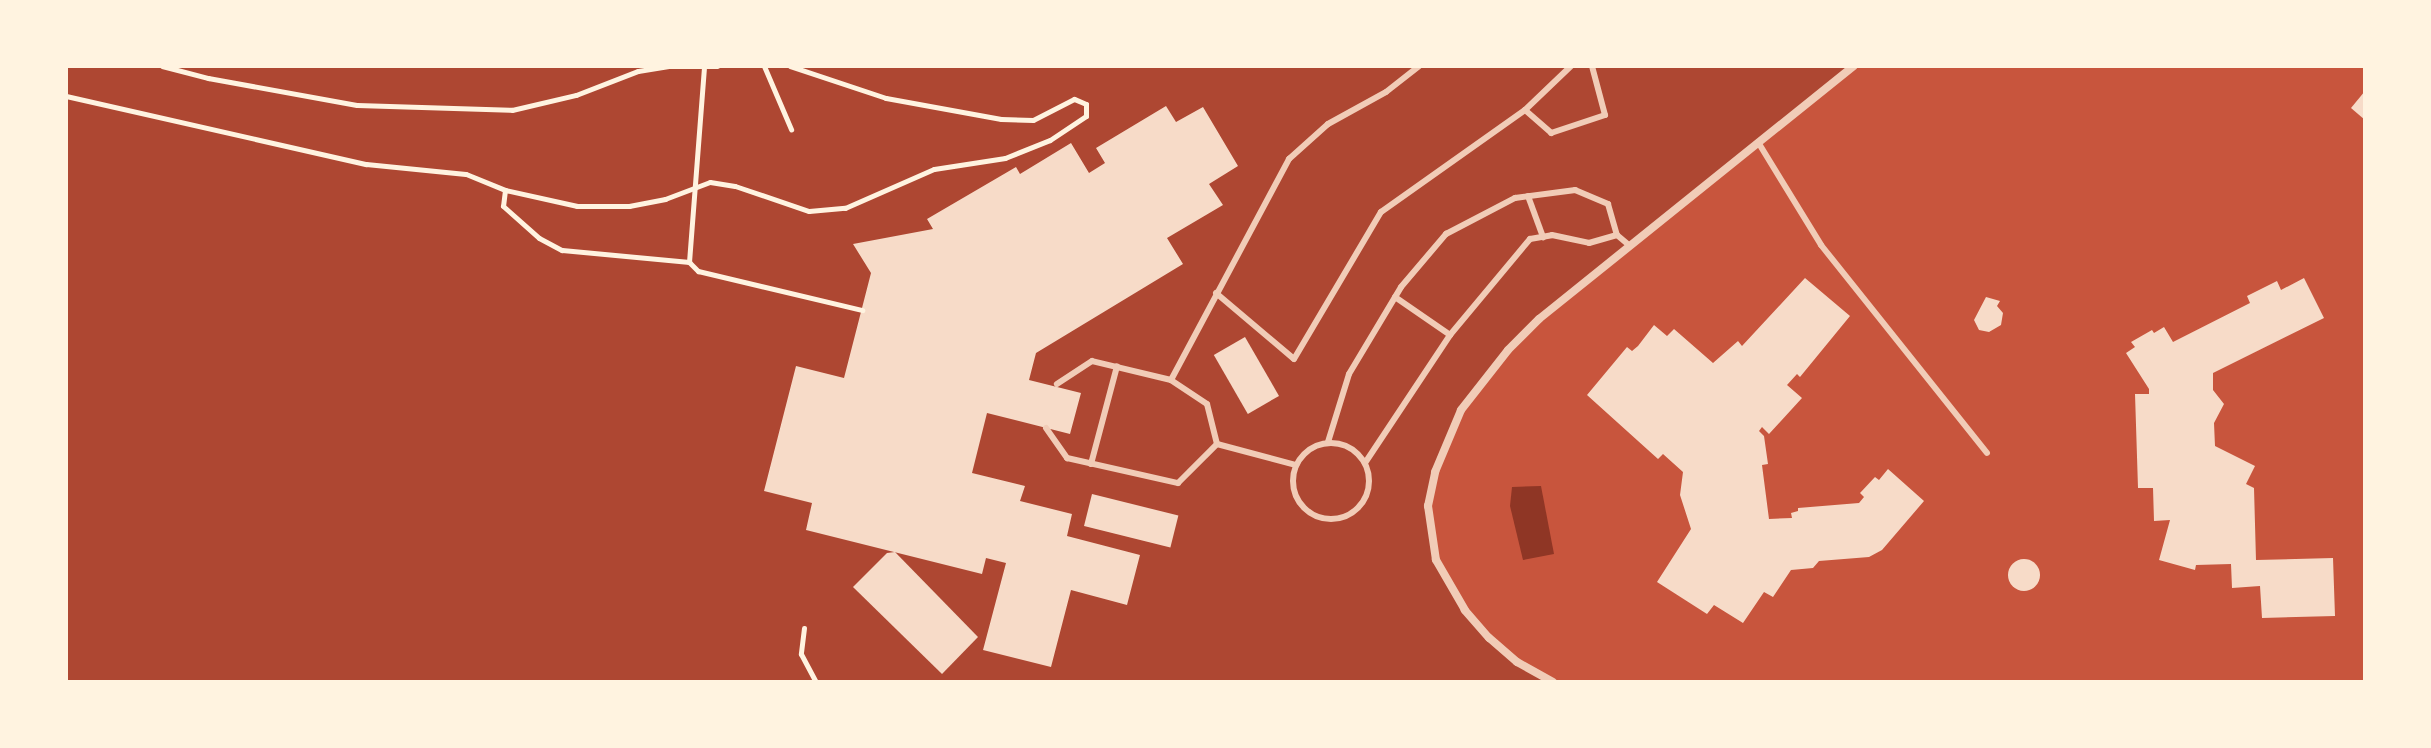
<!DOCTYPE html>
<html>
<head>
<meta charset="utf-8">
<style>
	body { margin:0 }
	#map { position:relative; width:2431px; height:748px; overflow:hidden; background:#c8553d; font-family:"IBM Plex Sans",sans-serif }
	div>[style] { position:absolute }
	[style*='--x'] { left:calc(var(--x)*1px); top:calc(var(--y)*1px); width:calc(var(--w)*1px); rotate:calc(var(--a)*1deg) }
	.green>* { inset:0; background:#ae4732 }
	.water>* { inset:0; background:#8f3625 }
	.building>* { inset:0; background:#f7dbc8; transform-origin:0 0 }
	.round { border-radius:50% }
	.path>* { height:5px; margin:-2.5px; padding:0 2.5px; transform-origin:2.5px; border-radius:2.5px; background:#fff3e0 }
	.service>* { height:6px; margin:-3px; padding:0 3px; transform-origin:3px; border-radius:3px; background:#f1ccb7 }
	.service>.ring { margin:-3px; padding:0; box-sizing:content-box; background:none; border:6px solid #f1ccb7; border-radius:50% }
	.minor>* { height:8px; margin:-4px; padding:0 4px; transform-origin:4px; border-radius:4px; background:#f1ccb7 }
	span { translate:-50% -50%; white-space:nowrap; text-align:center; line-height:1.15; -webkit-text-stroke:8px #fff3e0; paint-order:stroke }
	.frame { position:absolute; inset:0; border:68px solid #fff3e0; pointer-events:none }
</style>
</head>
<body>
<div id="map">
	<div class="green">
		<div style="clip-path:polygon(66px 66px,1854px 66px,1539px 319px,1482px 381px,1447px 441px,1428px 506px,1436px 560px,1465px 610px,1517px 662px,1553px 682px,66px 682px)"></div>
	</div>
	<div class="water">
		<div style="clip-path:polygon(1541px 486px,1554px 554px,1523px 560px,1510px 506px,1512px 487px)"></div>
	</div>
	<div class="building">
		<div style="clip-path:polygon(2365px 91px,2365px 120px,2351px 108px)"></div>
		<div style="clip-path:polygon(1166px 106px,1176px 122px,1203px 107px,1238px 166px,1209px 184px,1223px 205px,1167px 238px,1183px 264px,1036px 353px,1029px 380px,1081px 393px,1070px 434px,987px 413px,972px 473px,1025px 486px,1020px 501px,1072px 514px,1067px 536px,1140px 555px,1127px 605px,1071px 590px,1051px 667px,983px 650px,1006px 563px,986px 558px,982px 574px,806px 530px,812px 503px,764px 491px,796px 366px,844px 378px,871px 273px,853px 244px,933px 229px,927px 219px,1016px 167px,1020px 174px,1071px 143px,1089px 173px,1105px 163px,1096px 148px)"></div>
		<div style="clip-path:polygon(1805px 278px,1850px 316px,1800px 377px,1797px 374px,1787px 385px,1802px 398px,1769px 434px,1762px 427px,1759px 431px,1764px 436px,1768px 464px,1762px 465px,1769px 519px,1792px 518px,1791px 513px,1798px 511px,1798px 508px,1859px 503px,1864px 497px,1860px 493px,1875px 477px,1879px 480px,1888px 469px,1924px 501px,1882px 550px,1869px 557px,1819px 561px,1813px 568px,1791px 570px,1773px 597px,1764px 592px,1743px 623px,1714px 605px,1707px 614px,1657px 582px,1691px 529px,1680px 495px,1683px 472px,1663px 454px,1658px 459px,1587px 395px,1627px 347px,1632px 351px,1638px 346px,1654px 325px,1667px 336px,1674px 329px,1713px 363px,1738px 341px,1742px 346px)"></div>
		<div style="clip-path:polygon(2304px 278px,2324px 318px,2213px 373px,2213px 390px,2224px 404px,2214px 423px,2215px 446px,2255px 466px,2246px 484px,2254px 488px,2256px 560px,2333px 558px,2335px 616px,2262px 618px,2260px 586px,2232px 588px,2231px 564px,2196px 565px,2195px 570px,2159px 560px,2170px 520px,2154px 521px,2153px 488px,2138px 488px,2135px 394px,2149px 394px,2149px 389px,2126px 353px,2135px 347px,2131px 342px,2152px 330px,2154px 333px,2164px 327px,2173px 342px,2250px 303px,2247px 296px,2277px 281px,2281px 290px)"></div>
		<div style="clip-path:polygon(1986px 297px,2000px 301px,1997px 306px,2003px 313px,2001px 325px,1989px 332px,1979px 330px,1974px 320px)"></div>
		<div style="left:1245px;top:337px;width:68px;height:36px;rotate:60deg"></div>
		<div style="left:1092px;top:494px;width:89px;height:33px;rotate:14deg"></div>
		<div style="clip-path:polygon(895px 552px,978px 637px,942px 674px,853px 587px,887px 553px)"></div>
		<div class="round" style="left:2008px;top:559px;width:32px;height:32px"></div>
	</div>
	<div class="path">
		<div style="--x:162;--y:66;--w:48;--a:14.6"></div>
		<div style="--x:208;--y:78;--w:151;--a:10.3"></div>
		<div style="--x:357;--y:105;--w:155;--a:1.8"></div>
		<div style="--x:512;--y:110;--w:66;--a:-13.2"></div>
		<div style="--x:576;--y:95;--w:66;--a:-21.2"></div>
		<div style="--x:638;--y:71;--w:31;--a:-9"></div>
		<div style="--x:669;--y:66;--w:48;--a:0"></div>
		<div style="--x:764;--y:66;--w:69;--a:66.8"></div>
		<div style="--x:66;--y:96;--w:308;--a:12.8"></div>
		<div style="--x:366;--y:164;--w:100;--a:5.7"></div>
		<div style="--x:466;--y:174;--w:42;--a:22.3"></div>
		<div style="--x:505;--y:190;--w:74;--a:12.5"></div>
		<div style="--x:577;--y:206;--w:52;--a:0"></div>
		<div style="--x:629;--y:206;--w:37;--a:-11"></div>
		<div style="--x:665;--y:199;--w:48;--a:-20.7"></div>
		<div style="--x:710;--y:182;--w:25;--a:9"></div>
		<div style="--x:735;--y:186;--w:78;--a:18.7"></div>
		<div style="--x:809;--y:211;--w:36;--a:-5"></div>
		<div style="--x:845;--y:208;--w:97;--a:-23.7"></div>
		<div style="--x:934;--y:169;--w:72;--a:-8.8"></div>
		<div style="--x:1005;--y:158;--w:48;--a:-21.8"></div>
		<div style="--x:1050;--y:140;--w:43;--a:-33.7"></div>
		<div style="--x:1086;--y:116;--w:12;--a:-90"></div>
		<div style="--x:1086;--y:104;--w:13;--a:-157"></div>
		<div style="--x:1074;--y:99;--w:46;--a:152.9"></div>
		<div style="--x:1033;--y:120;--w:32;--a:-178"></div>
		<div style="--x:1001;--y:119;--w:117;--a:-169.7"></div>
		<div style="--x:886;--y:98;--w:101;--a:-161.6"></div>
		<div style="--x:505;--y:190;--w:16;--a:97"></div>
		<div style="--x:503;--y:206;--w:48;--a:41.6"></div>
		<div style="--x:539;--y:238;--w:26;--a:28"></div>
		<div style="--x:562;--y:250;--w:128;--a:5.4"></div>
		<div style="--x:689;--y:262;--w:13;--a:45"></div>
		<div style="--x:698;--y:271;--w:169;--a:13.4"></div>
		<div style="--x:689;--y:262;--w:196;--a:-85.6"></div>
		<div style="--x:804;--y:628;--w:26;--a:97"></div>
		<div style="--x:801;--y:654;--w:32;--a:62"></div>
	</div>
	<div class="service">
		<div style="--x:1525;--y:110;--w:35;--a:41"></div>
		<div style="--x:1551;--y:133;--w:57;--a:-18.4"></div>
		<div style="--x:1605;--y:115;--w:51;--a:-104.9"></div>
		<div style="--x:1758;--y:142;--w:121;--a:58.5"></div>
		<div style="--x:1821;--y:245;--w:266;--a:51.4"></div>
		<div style="--x:1528;--y:196;--w:44;--a:69.9"></div>
		<div style="--x:1216;--y:293;--w:102;--a:40.2"></div>
		<div style="--x:1294;--y:359;--w:171;--a:-59.4"></div>
		<div style="--x:1381;--y:212;--w:176;--a:-35.3"></div>
		<div style="--x:1525;--y:110;--w:64;--a:-43.7"></div>
		<div style="--x:1395;--y:297;--w:67;--a:34.6"></div>
		<div style="--x:1171;--y:380;--w:251;--a:-61.9"></div>
		<div style="--x:1289;--y:159;--w:52;--a:-41.9"></div>
		<div style="--x:1328;--y:124;--w:66;--a:-28.9"></div>
		<div style="--x:1386;--y:92;--w:42;--a:-38.2"></div>
		<div style="--x:1046;--y:428;--w:37;--a:55"></div>
		<div style="--x:1067;--y:458;--w:114;--a:12.7"></div>
		<div style="--x:1178;--y:483;--w:55;--a:-45"></div>
		<div style="--x:1217;--y:444;--w:41;--a:-104"></div>
		<div style="--x:1207;--y:404;--w:43;--a:-146.3"></div>
		<div style="--x:1171;--y:380;--w:81;--a:-166.5"></div>
		<div style="--x:1092;--y:361;--w:42;--a:146.7"></div>
		<div style="--x:1328;--y:442;--w:71;--a:-72.8"></div>
		<div style="--x:1349;--y:374;--w:101;--a:-59.1"></div>
		<div style="--x:1401;--y:287;--w:70;--a:-49.7"></div>
		<div style="--x:1446;--y:234;--w:78;--a:-27.6"></div>
		<div style="--x:1515;--y:198;--w:61;--a:-7.6"></div>
		<div style="--x:1575;--y:190;--w:36;--a:23"></div>
		<div style="--x:1608;--y:204;--w:32;--a:74"></div>
		<div style="--x:1617;--y:235;--w:17;--a:40"></div>
		<div class="ring" style="left:1293px;top:443px;width:70px;height:70px"></div>
		<div style="--x:1217;--y:444;--w:82;--a:14.9"></div>
		<div style="--x:1365;--y:463;--w:154;--a:-56.4"></div>
		<div style="--x:1450;--y:335;--w:125;--a:-50.2"></div>
		<div style="--x:1530;--y:239;--w:22;--a:-10"></div>
		<div style="--x:1552;--y:235;--w:38;--a:12"></div>
		<div style="--x:1589;--y:243;--w:29;--a:-16"></div>
		<div style="--x:1091;--y:464;--w:101;--a:-75.1"></div>
	</div>
	<div class="minor">
		<div style="--x:1553;--y:682;--w:41;--a:-150.9"></div>
		<div style="--x:1517;--y:662;--w:37;--a:-139"></div>
		<div style="--x:1489;--y:638;--w:37;--a:-131"></div>
		<div style="--x:1465;--y:610;--w:58;--a:-120.1"></div>
		<div style="--x:1436;--y:560;--w:55;--a:-98.4"></div>
		<div style="--x:1428;--y:506;--w:35;--a:-78"></div>
		<div style="--x:1435;--y:472;--w:67;--a:-67.2"></div>
		<div style="--x:1461;--y:410;--w:76;--a:-51.9"></div>
		<div style="--x:1508;--y:350;--w:44;--a:-45"></div>
		<div style="--x:1539;--y:319;--w:404;--a:-38.8"></div>
	</div>
	<div class="frame"></div>
</div>
</body>
</html>
